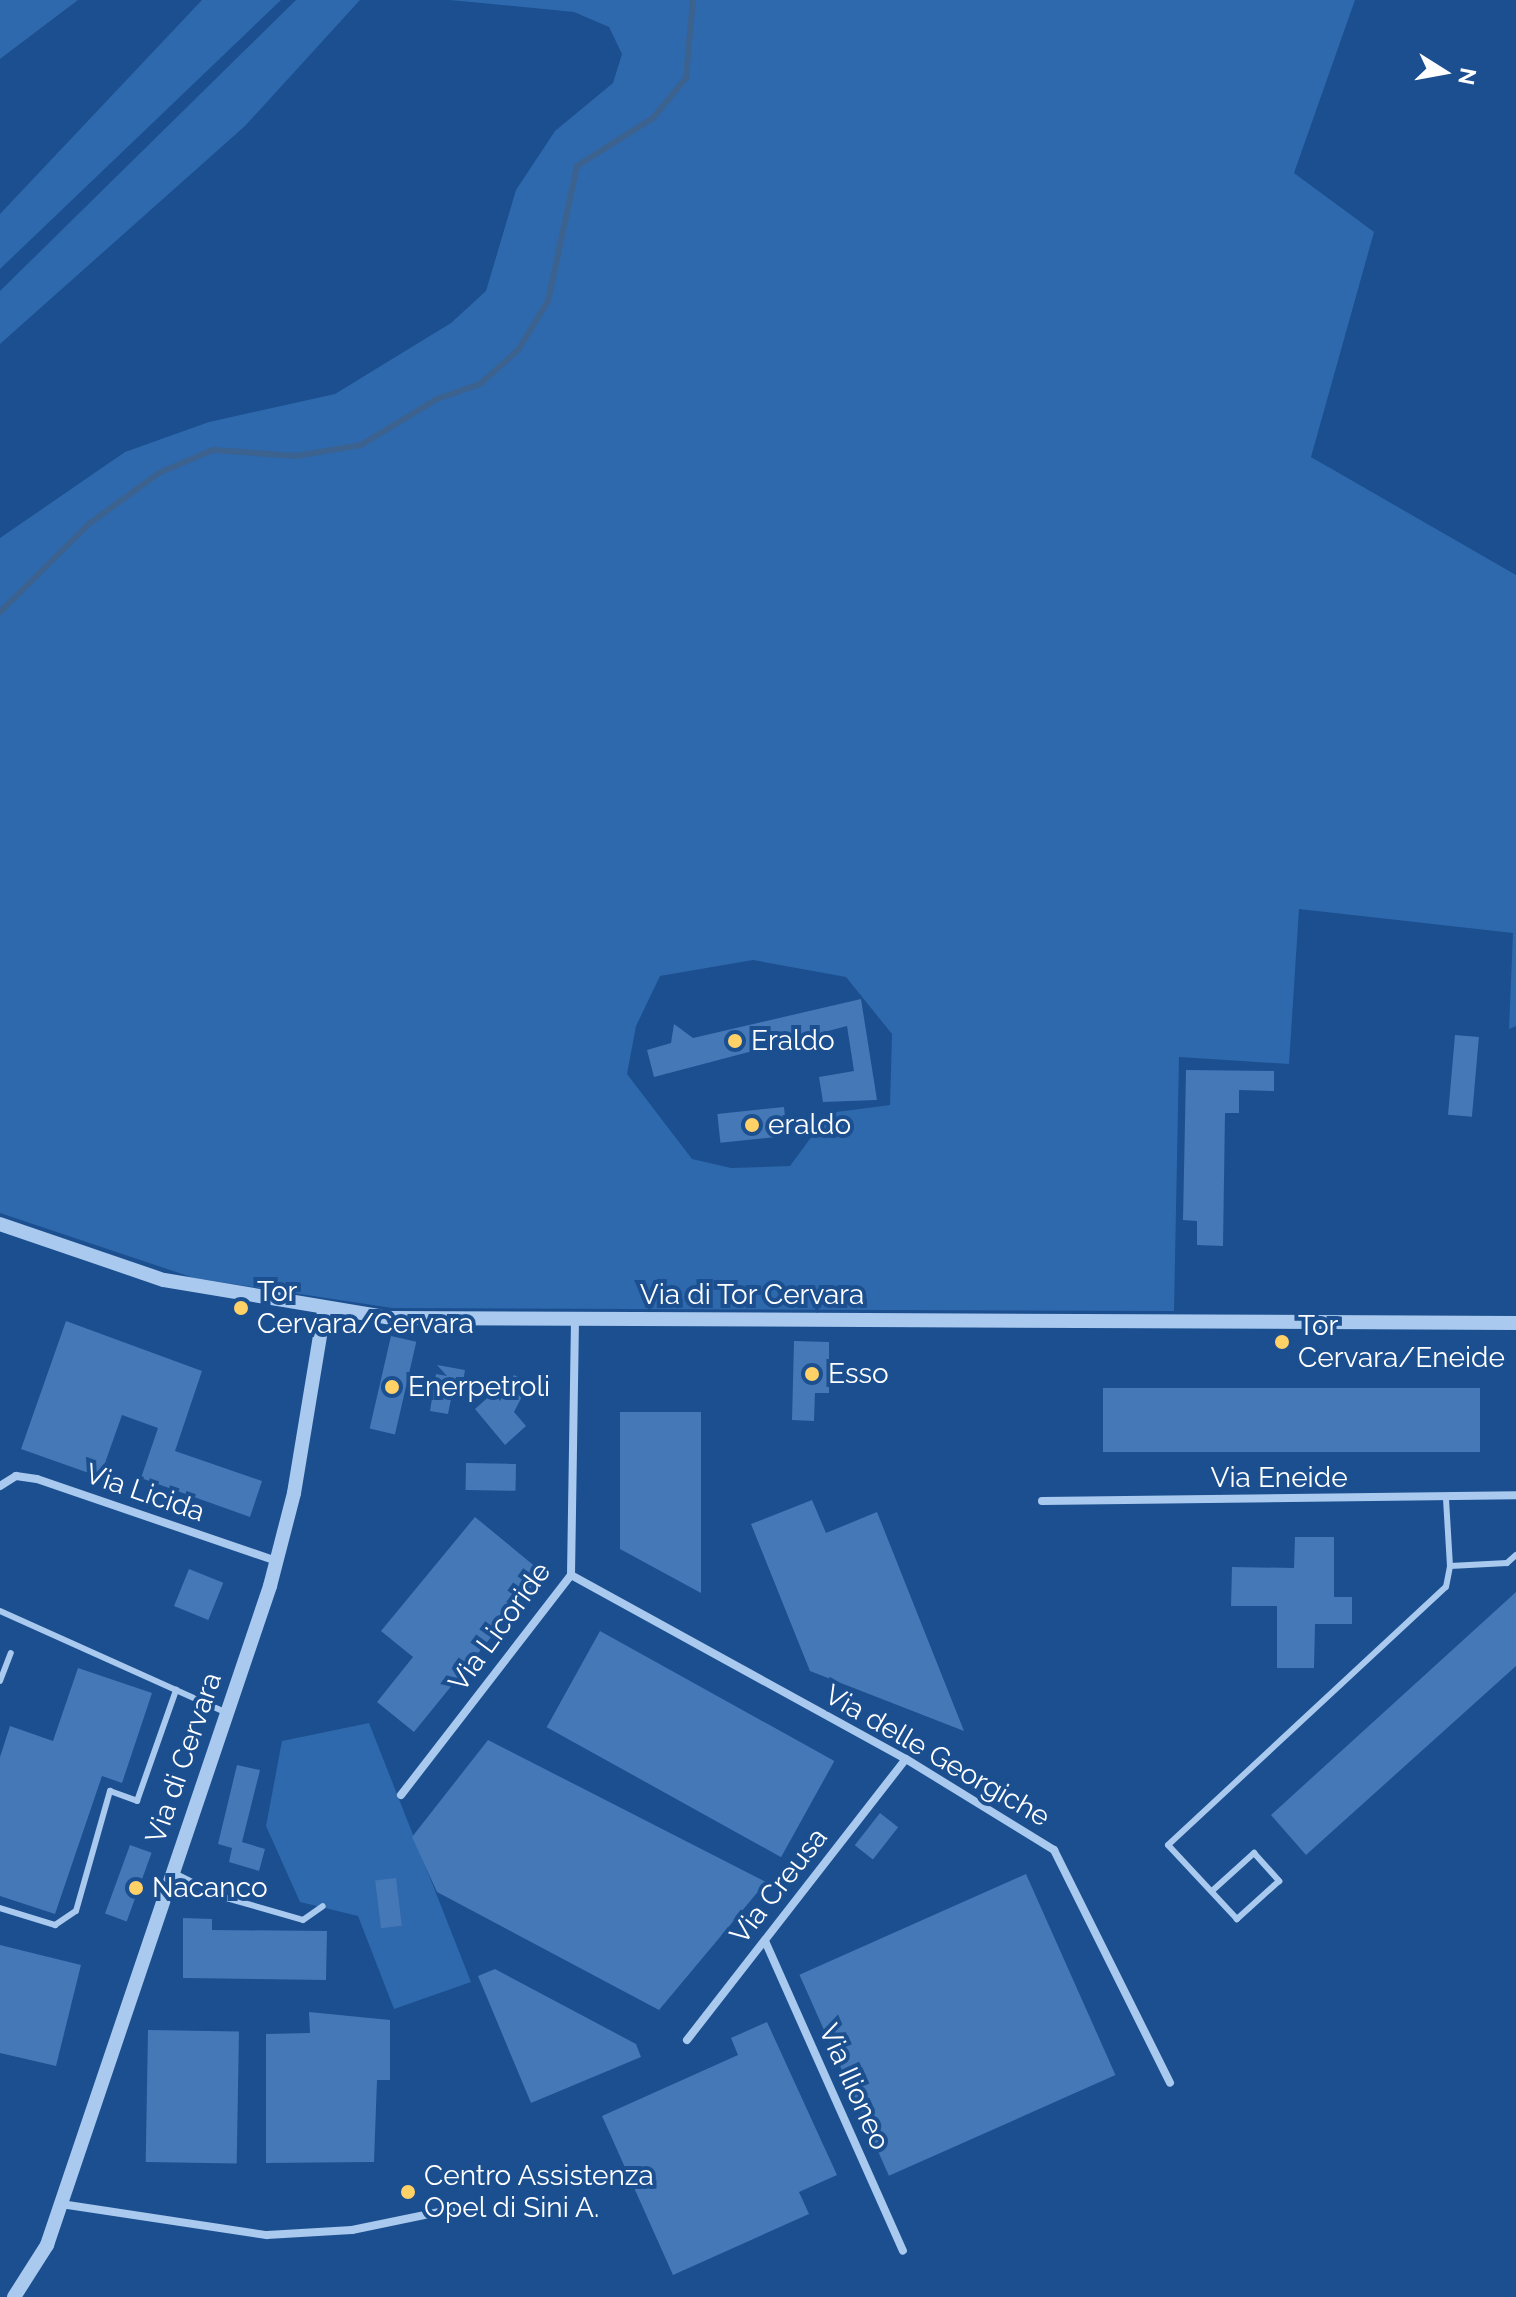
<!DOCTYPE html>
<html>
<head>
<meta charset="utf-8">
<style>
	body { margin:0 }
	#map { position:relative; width:1516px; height:2297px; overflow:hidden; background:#1b4f8f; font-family:Raleway,sans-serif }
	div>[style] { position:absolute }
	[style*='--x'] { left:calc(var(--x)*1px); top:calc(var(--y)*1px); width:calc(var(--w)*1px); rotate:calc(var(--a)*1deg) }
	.green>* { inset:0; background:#2e69ad }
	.stream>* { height:6px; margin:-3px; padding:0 3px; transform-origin:3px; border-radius:3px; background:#3c6290 }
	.building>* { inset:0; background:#4478b7; transform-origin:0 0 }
	.service>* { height:6px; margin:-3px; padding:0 3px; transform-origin:3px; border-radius:3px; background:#a9c9ee }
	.minor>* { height:8px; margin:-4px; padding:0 4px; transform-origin:4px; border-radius:4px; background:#a9c9ee }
	.tertiary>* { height:14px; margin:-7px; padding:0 7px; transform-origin:7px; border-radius:7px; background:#a9c9ee }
	.dots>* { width:22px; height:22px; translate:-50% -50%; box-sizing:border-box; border:4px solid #1b4f8f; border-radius:50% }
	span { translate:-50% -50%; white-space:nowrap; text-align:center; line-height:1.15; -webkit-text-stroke:8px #1b4f8f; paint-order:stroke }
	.poi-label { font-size:28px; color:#fff }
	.left { translate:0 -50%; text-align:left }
	.street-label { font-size:28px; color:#fff }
	.north { position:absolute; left:1404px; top:32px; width:80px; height:80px; -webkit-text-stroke:6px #1b4f8f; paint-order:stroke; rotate:101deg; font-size:22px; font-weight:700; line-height:32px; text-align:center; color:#fff }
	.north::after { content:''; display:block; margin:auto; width:28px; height:36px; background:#fff; clip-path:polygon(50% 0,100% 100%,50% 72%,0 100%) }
</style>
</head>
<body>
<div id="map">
	<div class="green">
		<div style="clip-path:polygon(0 0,78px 0,0 59px)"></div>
		<div style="clip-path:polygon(202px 0,281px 0,0 269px,0 214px)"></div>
		<div style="clip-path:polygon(296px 0,360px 0,245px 126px,0 344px,0 291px)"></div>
		<div style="clip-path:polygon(evenodd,450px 0,1355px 0,1294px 173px,1374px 232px,1311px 457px,1516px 575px,1516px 1026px,1509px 1029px,1513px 933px,1299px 909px,1289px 1064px,1179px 1057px,1174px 1311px,392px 1308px,194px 1278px,0 1213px,0 538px,125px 452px,209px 422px,335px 394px,451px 323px,486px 291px,516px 190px,555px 131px,613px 83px,622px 54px,609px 27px,574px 12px,450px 0,753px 960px,846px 977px,892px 1034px,890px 1105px,829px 1113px,790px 1166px,731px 1168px,692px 1159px,627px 1074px,636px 1026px,660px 976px,753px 960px)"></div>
		<div style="clip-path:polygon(369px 1723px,471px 1982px,394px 2009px,358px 1916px,300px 1902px,266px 1826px,282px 1741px)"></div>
	</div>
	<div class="stream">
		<div style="--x:0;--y:612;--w:127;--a:-44.7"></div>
		<div style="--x:90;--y:523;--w:85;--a:-35.9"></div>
		<div style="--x:159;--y:473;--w:59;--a:-23.1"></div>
		<div style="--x:213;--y:450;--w:83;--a:4.1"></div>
		<div style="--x:296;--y:456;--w:66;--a:-9.6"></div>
		<div style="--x:361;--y:445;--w:89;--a:-31.2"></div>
		<div style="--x:437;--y:399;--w:46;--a:-19.2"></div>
		<div style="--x:480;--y:384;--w:51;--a:-41.8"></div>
		<div style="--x:518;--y:350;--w:57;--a:-58.5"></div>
		<div style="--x:548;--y:301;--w:138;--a:-77.9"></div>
		<div style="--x:577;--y:166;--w:90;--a:-32.3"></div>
		<div style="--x:653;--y:118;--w:52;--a:-50.5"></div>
		<div style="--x:686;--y:78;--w:78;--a:-84.9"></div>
	</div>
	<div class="building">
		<div style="clip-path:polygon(861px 999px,877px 1100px,823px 1102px,819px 1077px,854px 1071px,847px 1026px,654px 1077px,647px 1050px,671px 1043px,674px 1024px,693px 1038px)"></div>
		<div style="left:1455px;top:1035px;width:24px;height:80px;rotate:5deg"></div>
		<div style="clip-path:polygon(1186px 1070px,1274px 1071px,1274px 1091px,1239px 1090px,1239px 1113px,1225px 1113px,1223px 1246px,1197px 1245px,1197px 1221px,1183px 1220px)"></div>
		<div style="left:784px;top:1107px;width:29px;height:67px;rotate:84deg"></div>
		<div style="clip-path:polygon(66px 1321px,202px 1371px,175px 1451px,262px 1481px,250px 1517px,141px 1478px,158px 1428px,122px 1415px,100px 1477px,21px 1449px)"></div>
		<div style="left:391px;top:1336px;width:26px;height:95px;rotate:13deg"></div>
		<div style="clip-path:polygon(794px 1341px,829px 1342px,829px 1393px,815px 1393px,814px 1421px,792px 1420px)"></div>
		<div style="clip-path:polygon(437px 1365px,465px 1370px,461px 1393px,454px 1384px,448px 1414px,430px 1411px,436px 1374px,447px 1376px)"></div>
		<div style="clip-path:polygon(514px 1375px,529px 1383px,514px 1412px,526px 1426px,505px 1445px,475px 1409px,494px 1392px,500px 1401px)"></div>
		<div style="left:1480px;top:1388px;width:64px;height:377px;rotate:90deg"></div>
		<div style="clip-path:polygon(620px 1412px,701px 1412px,701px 1593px,620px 1549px)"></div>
		<div style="left:466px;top:1463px;width:50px;height:27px;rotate:1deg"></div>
		<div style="clip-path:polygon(812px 1500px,826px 1533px,877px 1512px,964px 1731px,810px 1671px,751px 1524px)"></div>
		<div style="clip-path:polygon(475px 1517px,543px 1573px,414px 1732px,377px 1702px,413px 1657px,381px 1631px)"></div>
		<div style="clip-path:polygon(1295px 1537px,1334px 1537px,1334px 1597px,1352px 1597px,1352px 1624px,1315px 1624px,1314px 1668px,1277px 1668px,1277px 1606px,1231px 1606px,1232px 1567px,1294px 1568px)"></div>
		<div style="left:189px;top:1569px;width:37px;height:40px;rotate:22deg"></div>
		<div style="clip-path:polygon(1516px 1592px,1516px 1666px,1306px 1855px,1271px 1815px)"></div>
		<div style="left:600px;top:1631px;width:268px;height:110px;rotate:29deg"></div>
		<div style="clip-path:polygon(78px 1668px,152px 1693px,122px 1783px,102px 1776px,55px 1914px,0 1896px,0 1757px,10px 1726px,53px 1741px)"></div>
		<div style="clip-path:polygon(488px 1740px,766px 1882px,659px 2010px,437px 1892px,412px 1837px)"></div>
		<div style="clip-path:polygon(237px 1765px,260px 1770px,242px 1842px,265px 1849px,259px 1871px,229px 1862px,232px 1848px,218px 1844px)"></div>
		<div style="left:880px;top:1813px;width:23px;height:41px;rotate:38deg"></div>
		<div style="left:130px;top:1845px;width:23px;height:73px;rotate:20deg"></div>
		<div style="left:1026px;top:1874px;width:220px;height:248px;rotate:66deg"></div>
		<div style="left:396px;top:1878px;width:48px;height:21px;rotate:83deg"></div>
		<div style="clip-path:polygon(183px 1918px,212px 1919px,212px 1930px,327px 1931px,326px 1980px,183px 1978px)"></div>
		<div style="clip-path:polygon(0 1945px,81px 1965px,56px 2066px,0 2053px)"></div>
		<div style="clip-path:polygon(495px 1969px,636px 2044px,641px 2057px,531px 2103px,478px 1976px)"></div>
		<div style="clip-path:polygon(309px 2012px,390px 2020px,390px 2080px,377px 2080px,374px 2162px,266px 2163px,266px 2034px,310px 2033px)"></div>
		<div style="clip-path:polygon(767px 2022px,837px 2175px,799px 2192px,809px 2214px,673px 2275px,602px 2116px,738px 2055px,731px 2038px)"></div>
		<div style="left:148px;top:2030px;width:91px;height:132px;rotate:1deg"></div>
	</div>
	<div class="service">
		<div style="--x:1446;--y:1499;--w:67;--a:86.6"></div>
		<div style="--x:1450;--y:1566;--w:57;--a:-3"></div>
		<div style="--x:1507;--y:1563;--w:12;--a:-42"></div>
		<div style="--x:0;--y:1611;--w:249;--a:24.2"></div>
		<div style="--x:0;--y:1681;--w:30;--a:-69"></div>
		<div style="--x:172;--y:1872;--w:57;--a:26.1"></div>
		<div style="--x:223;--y:1897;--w:83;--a:16"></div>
		<div style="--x:303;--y:1920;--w:24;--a:-35"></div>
		<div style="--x:1212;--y:1891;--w:57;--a:-42.1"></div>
		<div style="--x:1254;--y:1853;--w:38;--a:48"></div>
		<div style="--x:1279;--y:1881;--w:57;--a:137.9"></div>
		<div style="--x:1237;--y:1919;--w:101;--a:-133"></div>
		<div style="--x:1168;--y:1845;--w:379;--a:-42.9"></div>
		<div style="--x:1446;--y:1587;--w:21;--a:-79"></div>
		<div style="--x:0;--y:1908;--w:58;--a:17.2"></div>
		<div style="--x:55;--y:1925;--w:25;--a:-34"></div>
		<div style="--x:76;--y:1911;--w:125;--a:-74.2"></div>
		<div style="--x:110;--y:1791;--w:29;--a:20"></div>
		<div style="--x:137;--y:1801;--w:118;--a:-70.6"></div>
	</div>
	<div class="minor">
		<div style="--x:0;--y:1486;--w:19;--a:-32"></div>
		<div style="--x:16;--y:1476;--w:21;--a:8"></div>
		<div style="--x:37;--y:1479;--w:254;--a:18.9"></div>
		<div style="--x:1042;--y:1501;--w:474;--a:-0.7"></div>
		<div style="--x:571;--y:1575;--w:382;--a:28.8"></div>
		<div style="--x:906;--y:1759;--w:174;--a:31.6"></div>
		<div style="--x:1054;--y:1850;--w:260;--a:63.5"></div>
		<div style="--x:401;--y:1795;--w:278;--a:-52.3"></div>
		<div style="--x:571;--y:1575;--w:255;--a:-89.1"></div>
		<div style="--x:765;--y:1941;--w:339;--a:66"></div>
		<div style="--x:687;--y:2040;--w:356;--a:-52.1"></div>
		<div style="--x:61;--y:2204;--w:208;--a:8.6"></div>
		<div style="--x:267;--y:2235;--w:85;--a:-3.4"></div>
		<div style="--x:352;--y:2230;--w:118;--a:-11.7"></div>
	</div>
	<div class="tertiary">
		<div style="--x:0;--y:1224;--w:173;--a:18.9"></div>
		<div style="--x:164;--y:1280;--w:231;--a:9.5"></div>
		<div style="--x:392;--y:1318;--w:1124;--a:0.25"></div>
		<div style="--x:14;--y:2297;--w:62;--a:-57.6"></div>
		<div style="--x:47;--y:2245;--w:696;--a:-71.3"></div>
		<div style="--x:270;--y:1586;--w:96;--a:-75.5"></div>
		<div style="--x:294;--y:1493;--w:183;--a:-80.6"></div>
	</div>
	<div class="dots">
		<div style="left:735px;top:1041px;background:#ffd166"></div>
		<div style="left:752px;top:1125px;background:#ffd166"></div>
		<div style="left:241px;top:1308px;background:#ffd166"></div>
		<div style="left:1282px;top:1342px;background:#ffd166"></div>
		<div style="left:812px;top:1374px;background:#ffd166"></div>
		<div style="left:392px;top:1387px;background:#ffd166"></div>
		<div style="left:136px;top:1888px;background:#ffd166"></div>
		<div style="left:408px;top:2192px;background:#ffd166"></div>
	</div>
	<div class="poi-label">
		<span class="left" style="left:751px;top:1041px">Eraldo</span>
		<span class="left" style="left:768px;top:1125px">eraldo</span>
		<span class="left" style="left:257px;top:1308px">Tor<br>Cervara/Cervara</span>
		<span class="left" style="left:1298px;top:1342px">Tor<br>Cervara/Eneide</span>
		<span class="left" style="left:828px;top:1374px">Esso</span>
		<span class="left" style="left:408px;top:1387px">Enerpetroli</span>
		<span class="left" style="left:152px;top:1888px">Nacanco</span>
		<span class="left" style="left:424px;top:2192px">Centro Assistenza<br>Opel di Sini A.</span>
	</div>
	<div class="street-label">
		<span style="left:752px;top:1295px">Via di Tor Cervara</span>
		<span style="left:1279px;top:1478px">Via Eneide</span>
		<span style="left:145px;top:1493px;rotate:19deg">Via Licida</span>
		<span style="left:500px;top:1627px;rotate:-54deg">Via Licoride</span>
		<span style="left:937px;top:1756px;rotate:30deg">Via delle Georgiche</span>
		<span style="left:184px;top:1758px;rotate:-71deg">Via di Cervara</span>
		<span style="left:779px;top:1886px;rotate:-52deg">Via Creusa</span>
		<span style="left:854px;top:2087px;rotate:66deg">Via Ilioneo</span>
	</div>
	<div class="north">N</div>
</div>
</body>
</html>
